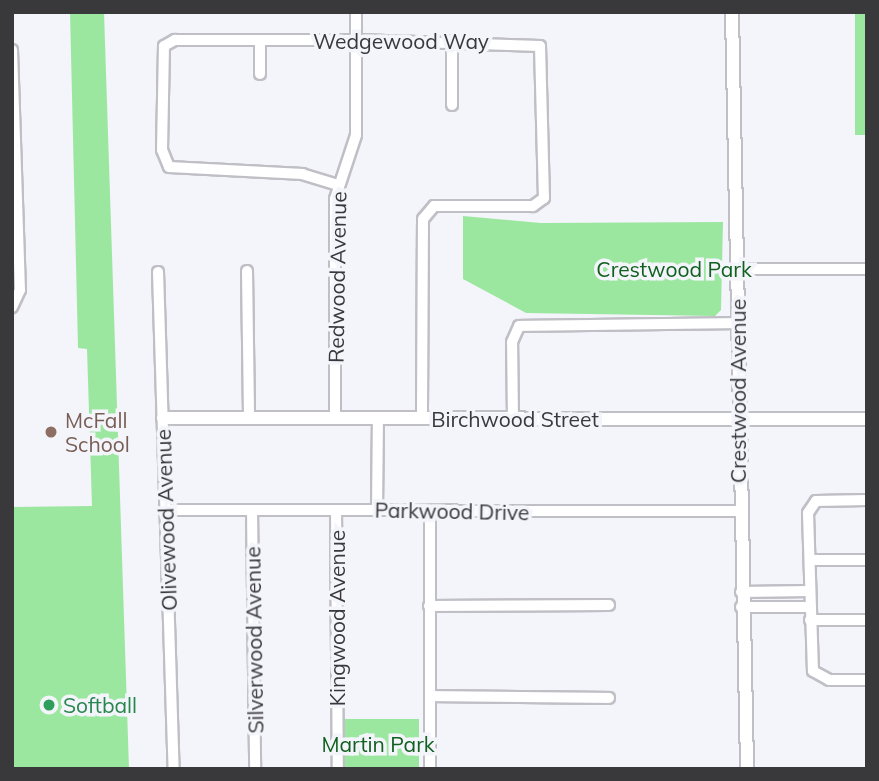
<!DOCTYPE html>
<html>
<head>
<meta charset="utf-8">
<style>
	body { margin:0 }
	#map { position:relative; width:879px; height:781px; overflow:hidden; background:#f4f4fb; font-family:Mulish,sans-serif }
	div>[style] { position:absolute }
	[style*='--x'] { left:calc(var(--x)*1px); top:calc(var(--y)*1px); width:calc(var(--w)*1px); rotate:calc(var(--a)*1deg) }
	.green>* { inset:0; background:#9ce79f; transform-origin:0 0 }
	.roads { filter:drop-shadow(2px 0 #c0bfc6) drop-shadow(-2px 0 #c0bfc6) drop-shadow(0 2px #c0bfc6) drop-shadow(0 -2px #c0bfc6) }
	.minor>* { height:10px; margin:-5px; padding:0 5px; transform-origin:5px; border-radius:5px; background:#fff }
	.tertiary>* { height:12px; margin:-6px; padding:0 6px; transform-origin:6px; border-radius:6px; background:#fff }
	.dots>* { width:19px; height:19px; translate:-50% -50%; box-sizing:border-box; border:4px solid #f4f4fb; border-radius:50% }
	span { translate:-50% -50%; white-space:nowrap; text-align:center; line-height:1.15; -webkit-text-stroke:7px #f4f4fb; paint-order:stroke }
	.street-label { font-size:21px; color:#39393c }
	.park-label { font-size:21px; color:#10601e }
	.education-label { font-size:21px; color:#785e54 }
	.left { translate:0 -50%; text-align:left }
	.leisure-label { font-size:21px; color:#27864d }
	.frame { position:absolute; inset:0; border:14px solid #39393c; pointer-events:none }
</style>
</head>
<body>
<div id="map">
	<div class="green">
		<div style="clip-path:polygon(70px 12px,104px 12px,129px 769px,12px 769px,12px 507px,92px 506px,87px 349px,78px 348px)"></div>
		<div style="left:855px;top:12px;width:12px;height:123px"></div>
		<div style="clip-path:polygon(463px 216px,541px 223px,723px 222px,721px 310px,715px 316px,526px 313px,463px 279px)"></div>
		<div style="left:419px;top:719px;width:50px;height:82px;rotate:90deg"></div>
	</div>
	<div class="roads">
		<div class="minor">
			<div style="--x:452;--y:41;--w:64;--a:90"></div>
			<div style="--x:260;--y:42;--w:32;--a:90"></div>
			<div style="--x:12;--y:50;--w:240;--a:88.1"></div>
			<div style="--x:20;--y:290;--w:19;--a:115"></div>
			<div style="--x:338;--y:185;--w:37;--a:-163"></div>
			<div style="--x:303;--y:174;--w:134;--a:-177"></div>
			<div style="--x:169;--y:167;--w:18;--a:-112"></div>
			<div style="--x:162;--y:150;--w:104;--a:-88.9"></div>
			<div style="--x:164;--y:46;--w:13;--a:-29"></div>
			<div style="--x:175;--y:40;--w:181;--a:0"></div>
			<div style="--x:356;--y:40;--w:184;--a:1.9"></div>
			<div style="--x:540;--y:46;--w:152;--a:88.5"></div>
			<div style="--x:544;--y:198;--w:14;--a:144"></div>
			<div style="--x:533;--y:206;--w:99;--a:180"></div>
			<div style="--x:434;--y:206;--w:17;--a:130"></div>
			<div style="--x:423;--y:219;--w:200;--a:90.3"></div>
			<div style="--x:738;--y:269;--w:129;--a:0"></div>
			<div style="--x:247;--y:271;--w:148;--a:89.2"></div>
			<div style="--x:158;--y:272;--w:497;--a:88.2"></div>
			<div style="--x:335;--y:419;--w:220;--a:-90"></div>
			<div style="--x:335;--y:199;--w:67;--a:-71.8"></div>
			<div style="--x:356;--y:135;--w:123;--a:-90"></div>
			<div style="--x:513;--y:419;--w:77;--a:-90.7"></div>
			<div style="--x:512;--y:342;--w:17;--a:-66"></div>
			<div style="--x:519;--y:326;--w:218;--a:-0.8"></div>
			<div style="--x:867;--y:500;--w:51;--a:178.9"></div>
			<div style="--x:816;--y:501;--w:14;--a:124"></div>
			<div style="--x:808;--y:513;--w:158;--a:88.2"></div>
			<div style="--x:813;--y:671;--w:18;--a:29"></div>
			<div style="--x:829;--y:680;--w:38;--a:0"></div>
			<div style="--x:165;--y:510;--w:573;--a:0.1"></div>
			<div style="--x:252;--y:510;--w:259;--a:89.3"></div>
			<div style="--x:336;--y:510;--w:259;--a:89.6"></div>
			<div style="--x:377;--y:510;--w:91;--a:-89.4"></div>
			<div style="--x:430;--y:511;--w:258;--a:90"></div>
			<div style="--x:810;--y:560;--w:57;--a:0"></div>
			<div style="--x:741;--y:592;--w:69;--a:-0.8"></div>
			<div style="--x:429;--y:606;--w:180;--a:-0.3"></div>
			<div style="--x:741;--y:607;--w:69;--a:0"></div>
			<div style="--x:810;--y:620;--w:57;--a:0"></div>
			<div style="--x:430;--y:696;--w:179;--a:0.6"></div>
		</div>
		<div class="tertiary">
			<div style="--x:732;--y:12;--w:757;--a:88.86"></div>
			<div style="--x:163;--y:418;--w:704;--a:0.08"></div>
		</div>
	</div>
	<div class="dots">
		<div style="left:51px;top:432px;background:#8d6e63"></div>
		<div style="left:49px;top:705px;background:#2e9e5b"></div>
	</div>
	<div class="street-label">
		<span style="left:401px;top:41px">Wedgewood Way</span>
		<span style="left:337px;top:277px;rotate:-89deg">Redwood Avenue</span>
		<span style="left:738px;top:391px;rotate:-90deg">Crestwood Avenue</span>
		<span style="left:515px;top:419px">Birchwood Street</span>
		<span style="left:452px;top:511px;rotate:1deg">Parkwood Drive</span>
		<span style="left:166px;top:520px;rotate:-92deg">Olivewood Avenue</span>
		<span style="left:337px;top:618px;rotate:-90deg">Kingwood Avenue</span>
		<span style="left:254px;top:640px;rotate:-91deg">Silverwood Avenue</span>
	</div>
	<div class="park-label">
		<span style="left:674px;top:269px">Crestwood Park</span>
		<span style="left:378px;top:744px">Martin Park</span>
	</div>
	<div class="education-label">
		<span class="left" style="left:65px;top:432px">McFall<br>School</span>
	</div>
	<div class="leisure-label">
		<span class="left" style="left:63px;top:705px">Softball</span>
	</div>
	<div class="frame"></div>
</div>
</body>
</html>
